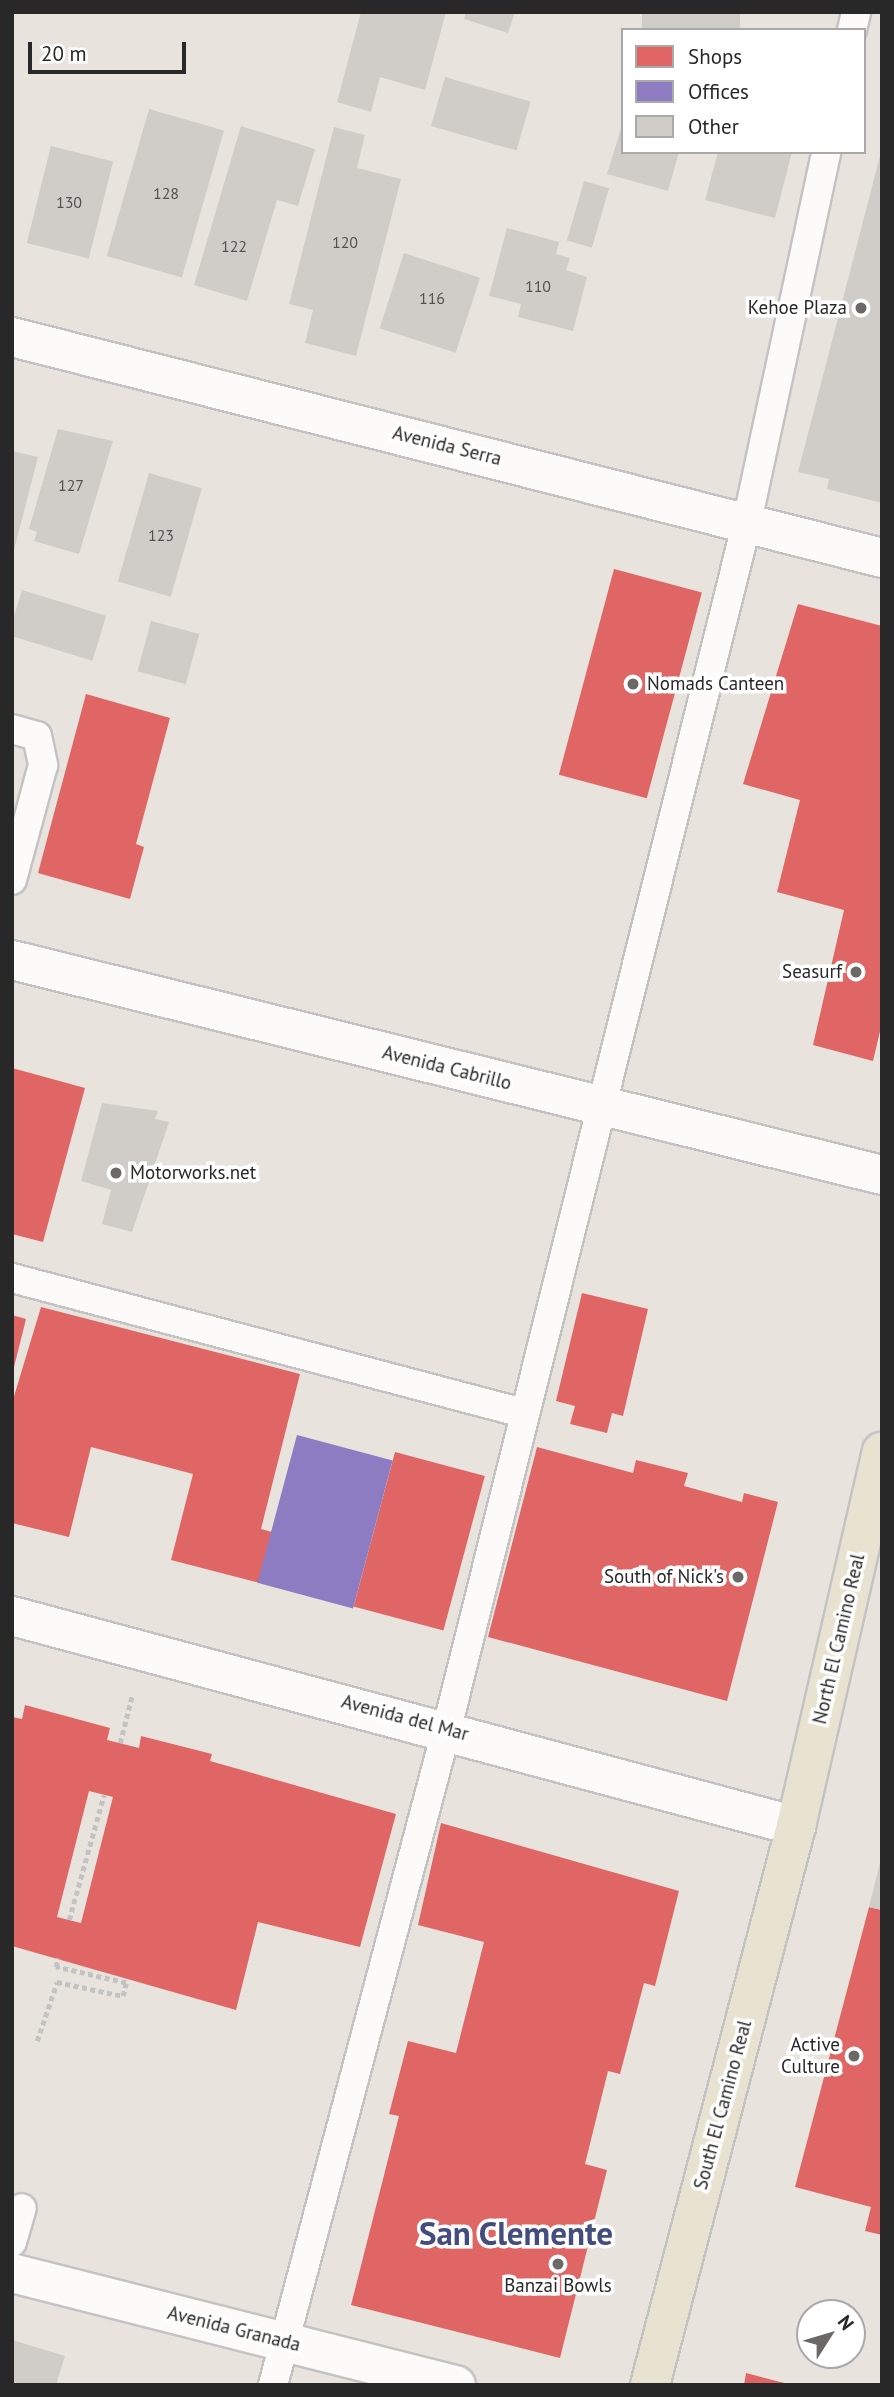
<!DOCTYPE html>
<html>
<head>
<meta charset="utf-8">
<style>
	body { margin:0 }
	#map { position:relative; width:894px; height:2397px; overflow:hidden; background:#e8e3dd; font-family:"PT Sans",sans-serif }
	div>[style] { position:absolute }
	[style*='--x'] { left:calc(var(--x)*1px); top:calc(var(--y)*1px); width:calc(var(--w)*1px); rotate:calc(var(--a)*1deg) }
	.shops>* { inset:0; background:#e06666; transform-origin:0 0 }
	.offices>* { inset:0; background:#8e7cc3; transform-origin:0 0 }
	.building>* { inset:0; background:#d0cdc8; transform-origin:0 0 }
	.path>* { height:4.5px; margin-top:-2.25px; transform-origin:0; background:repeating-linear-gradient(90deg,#c4c3c3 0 5px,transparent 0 8.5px) }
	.roads { filter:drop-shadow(2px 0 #c4c3c3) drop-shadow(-2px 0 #c4c3c3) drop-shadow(0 2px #c4c3c3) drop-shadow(0 -2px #c4c3c3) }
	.service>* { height:28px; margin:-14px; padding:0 14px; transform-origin:14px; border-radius:14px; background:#fcfbfa }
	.minor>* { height:38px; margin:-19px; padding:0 19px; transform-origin:19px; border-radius:19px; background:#fcfbfa }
	.tertiary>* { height:38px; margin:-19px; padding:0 19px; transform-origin:19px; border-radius:19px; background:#fcfbfa }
	.secondary>* { height:38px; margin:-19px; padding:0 19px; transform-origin:19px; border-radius:19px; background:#fcfbfa }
	.primary>* { height:38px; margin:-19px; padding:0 19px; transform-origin:19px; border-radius:19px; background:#e8e2d0 }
	.dots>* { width:19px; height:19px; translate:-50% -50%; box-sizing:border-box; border:4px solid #fff; border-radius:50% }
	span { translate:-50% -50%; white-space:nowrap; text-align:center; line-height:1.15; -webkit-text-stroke:7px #fff; paint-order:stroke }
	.number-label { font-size:16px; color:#535251 }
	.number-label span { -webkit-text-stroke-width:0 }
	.poi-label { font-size:19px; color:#282828 }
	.right { translate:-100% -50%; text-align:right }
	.left { translate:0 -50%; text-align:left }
	.street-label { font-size:19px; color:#282828 }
	.town-label { font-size:33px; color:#444d7d; font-weight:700 }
	.frame { position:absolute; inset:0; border:14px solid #282828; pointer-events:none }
	.legend { position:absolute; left:621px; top:28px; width:245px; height:126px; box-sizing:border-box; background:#fff; border:2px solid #a9a9a9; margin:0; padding:9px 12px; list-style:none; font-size:21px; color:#282828 }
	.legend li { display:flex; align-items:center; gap:14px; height:35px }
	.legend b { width:35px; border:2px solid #a9a9a9 }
	.north { position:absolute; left:796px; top:2299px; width:70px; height:70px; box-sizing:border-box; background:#fff; border:2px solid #a9a9a9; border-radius:50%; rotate:53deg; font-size:19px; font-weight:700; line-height:28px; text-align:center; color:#282828 }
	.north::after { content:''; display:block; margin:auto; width:24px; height:32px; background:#6b6967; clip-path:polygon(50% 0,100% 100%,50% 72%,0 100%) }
	.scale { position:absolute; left:28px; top:42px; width:158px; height:32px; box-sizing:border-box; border:4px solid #282828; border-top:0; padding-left:9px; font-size:21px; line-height:24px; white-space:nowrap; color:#282828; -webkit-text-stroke:5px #fff; paint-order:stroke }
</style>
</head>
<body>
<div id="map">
	<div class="shops">
		<div style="left:614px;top:569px;width:91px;height:213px;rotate:15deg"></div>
		<div style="clip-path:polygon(798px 604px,882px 626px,882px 1023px,873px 1061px,813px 1045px,844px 910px,777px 892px,800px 800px,743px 784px)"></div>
		<div style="clip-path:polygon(86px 694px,170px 718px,136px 844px,144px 847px,130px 899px,38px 873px)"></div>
		<div style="clip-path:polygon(12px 1068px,85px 1088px,43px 1242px,12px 1234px)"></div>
		<div style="clip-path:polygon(582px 1293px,648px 1309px,623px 1416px,612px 1413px,607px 1433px,570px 1424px,575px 1406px,556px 1401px)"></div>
		<div style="clip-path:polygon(41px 1307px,300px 1374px,261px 1529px,272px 1532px,260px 1583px,171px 1560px,193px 1474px,91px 1447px,69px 1537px,12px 1523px,12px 1403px)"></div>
		<div style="clip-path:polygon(12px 1315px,26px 1319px,13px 1371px,12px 1371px)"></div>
		<div style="clip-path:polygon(537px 1447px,633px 1473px,636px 1460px,688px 1473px,684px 1486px,742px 1502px,744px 1493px,778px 1502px,727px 1701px,488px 1637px)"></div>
		<div style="left:395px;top:1452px;width:93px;height:160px;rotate:15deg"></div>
		<div style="clip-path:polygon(evenodd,25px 1705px,110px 1728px,107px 1740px,139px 1748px,141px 1736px,212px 1754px,210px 1761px,396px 1814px,360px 1947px,258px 1922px,236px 2010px,12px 1946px,12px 1717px,22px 1719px,25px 1705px,89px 1791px,113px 1797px,81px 1923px,57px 1917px,89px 1791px)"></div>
		<div style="clip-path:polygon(441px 1823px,679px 1891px,655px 1986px,644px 1983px,620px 2074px,608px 2071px,585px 2164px,607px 2170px,560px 2358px,351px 2305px,399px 2116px,389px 2114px,408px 2041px,456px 2053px,484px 1942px,418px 1925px)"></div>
		<div style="clip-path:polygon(869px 1907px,882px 1910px,882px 2235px,865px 2231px,871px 2207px,795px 2187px)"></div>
		<div style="clip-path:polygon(746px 2373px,788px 2384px,788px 2385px,744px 2385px)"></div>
	</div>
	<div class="offices">
		<div style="left:297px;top:1435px;width:99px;height:153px;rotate:15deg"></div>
	</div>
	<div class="building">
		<div style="clip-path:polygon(361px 12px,446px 12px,425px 90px,380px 77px,371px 112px,337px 102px)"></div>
		<div style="clip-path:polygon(466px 12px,515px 12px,508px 33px,464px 19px)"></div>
		<div style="left:642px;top:12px;width:98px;height:19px"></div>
		<div style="left:445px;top:77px;width:89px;height:51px;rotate:16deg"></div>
		<div style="left:149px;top:109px;width:78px;height:153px;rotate:16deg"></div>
		<div style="clip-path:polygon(623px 122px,623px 152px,679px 152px,668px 191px,607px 174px)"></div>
		<div style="clip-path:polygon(241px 126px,315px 149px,298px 206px,277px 200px,247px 301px,194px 285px)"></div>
		<div style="clip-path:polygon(334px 127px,365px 135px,357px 168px,401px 179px,356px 356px,305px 343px,313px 310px,289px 304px)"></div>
		<div style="left:51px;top:146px;width:64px;height:100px;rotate:14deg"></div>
		<div style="clip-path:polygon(882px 148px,882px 503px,827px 489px,829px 479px,798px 472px)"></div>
		<div style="clip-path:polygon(718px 152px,792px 152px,775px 218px,705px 200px)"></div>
		<div style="left:584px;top:181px;width:26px;height:62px;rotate:16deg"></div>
		<div style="clip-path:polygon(507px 228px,559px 242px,556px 254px,570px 258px,566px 270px,587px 277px,573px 331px,518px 317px,521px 304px,489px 296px)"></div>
		<div style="left:404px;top:253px;width:80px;height:79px;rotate:18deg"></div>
		<div style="clip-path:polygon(58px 429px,113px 441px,79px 554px,34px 541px,37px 532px,29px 529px)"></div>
		<div style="clip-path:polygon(12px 451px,38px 457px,13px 554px,12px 554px)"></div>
		<div style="left:149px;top:473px;width:55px;height:113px;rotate:16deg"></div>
		<div style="left:22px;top:590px;width:88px;height:47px;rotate:17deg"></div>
		<div style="left:151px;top:621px;width:50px;height:52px;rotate:15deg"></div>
		<div style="clip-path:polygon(102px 1103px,158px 1111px,155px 1119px,169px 1122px,132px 1232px,102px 1224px,111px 1190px,81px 1181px)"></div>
		<div style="clip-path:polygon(881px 1859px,882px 1859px,882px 1910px,869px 1907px)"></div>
		<div style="clip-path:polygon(12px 2340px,65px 2356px,56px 2385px,12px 2385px)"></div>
	</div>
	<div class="path">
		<div style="--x:120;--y:1743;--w:49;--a:-75.7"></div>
		<div style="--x:69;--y:1920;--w:130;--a:-74.4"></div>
		<div style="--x:37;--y:2041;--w:62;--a:-71.3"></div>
		<div style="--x:57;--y:1982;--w:67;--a:12"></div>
		<div style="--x:123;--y:1996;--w:13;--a:-77"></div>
		<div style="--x:126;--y:1983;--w:72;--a:-167.1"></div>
		<div style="--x:56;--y:1967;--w:9;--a:-77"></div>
	</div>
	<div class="roads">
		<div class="service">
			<div style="--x:852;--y:30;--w:18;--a:-77"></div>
			<div style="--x:12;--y:729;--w:26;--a:16"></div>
			<div style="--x:37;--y:736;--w:30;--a:78"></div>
			<div style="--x:43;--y:765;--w:119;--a:105.1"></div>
			<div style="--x:12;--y:1278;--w:529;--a:14.8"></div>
			<div style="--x:12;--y:2242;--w:35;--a:-74"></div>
			<div style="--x:273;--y:2385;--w:680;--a:-75.17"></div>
			<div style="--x:447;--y:1728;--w:1243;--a:-76.03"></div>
			<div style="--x:747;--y:522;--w:378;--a:-77.9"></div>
		</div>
		<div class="minor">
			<div style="--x:12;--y:337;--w:898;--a:14.25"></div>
			<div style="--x:12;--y:960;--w:896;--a:13.88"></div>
		</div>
		<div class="tertiary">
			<div style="--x:12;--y:2273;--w:458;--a:14.2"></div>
		</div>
		<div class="secondary">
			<div style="--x:12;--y:1616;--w:812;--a:15"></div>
		</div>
		<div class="primary">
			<div style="--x:650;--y:2385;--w:578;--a:-75.36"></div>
			<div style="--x:796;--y:1826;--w:384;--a:-77.1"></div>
		</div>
	</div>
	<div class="dots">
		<div style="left:861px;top:308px;background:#6b6967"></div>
		<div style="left:633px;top:684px;background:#6b6967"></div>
		<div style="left:856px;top:972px;background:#6b6967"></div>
		<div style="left:116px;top:1173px;background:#6b6967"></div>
		<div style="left:738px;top:1577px;background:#6b6967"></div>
		<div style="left:854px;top:2056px;background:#6b6967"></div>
		<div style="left:558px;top:2264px;background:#6b6967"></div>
	</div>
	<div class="number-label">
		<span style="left:166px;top:193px">128</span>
		<span style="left:69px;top:202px">130</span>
		<span style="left:345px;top:242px">120</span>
		<span style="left:234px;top:246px">122</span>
		<span style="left:538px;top:286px">110</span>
		<span style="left:432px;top:298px">116</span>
		<span style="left:71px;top:485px">127</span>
		<span style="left:161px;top:535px">123</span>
	</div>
	<div class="poi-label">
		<span class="right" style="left:847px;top:308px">Kehoe Plaza</span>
		<span class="left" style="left:647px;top:684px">Nomads Canteen</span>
		<span class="right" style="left:842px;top:972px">Seasurf</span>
		<span class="left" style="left:130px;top:1173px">Motorworks.net</span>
		<span class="right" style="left:724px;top:1577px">South of Nick's</span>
		<span class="right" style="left:840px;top:2056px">Active<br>Culture</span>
		<span style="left:558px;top:2286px">Banzai Bowls</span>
	</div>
	<div class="street-label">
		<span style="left:447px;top:446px;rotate:14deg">Avenida Serra</span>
		<span style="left:447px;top:1068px;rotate:14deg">Avenida Cabrillo</span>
		<span style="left:839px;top:1639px;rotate:-77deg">North El Camino Real</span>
		<span style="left:405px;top:1718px;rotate:15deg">Avenida del Mar</span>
		<span style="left:723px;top:2105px;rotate:-75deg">South El Camino Real</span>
		<span style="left:234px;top:2329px;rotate:14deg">Avenida Granada</span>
	</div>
	<div class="town-label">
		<span style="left:516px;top:2233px">San Clemente</span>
	</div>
	<div class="frame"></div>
	<ul class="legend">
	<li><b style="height:19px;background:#e06666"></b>Shops</li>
	<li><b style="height:19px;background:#8e7cc3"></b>Offices</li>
	<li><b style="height:19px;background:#d0cdc8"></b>Other</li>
	</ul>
	<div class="north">N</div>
	<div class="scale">20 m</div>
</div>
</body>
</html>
